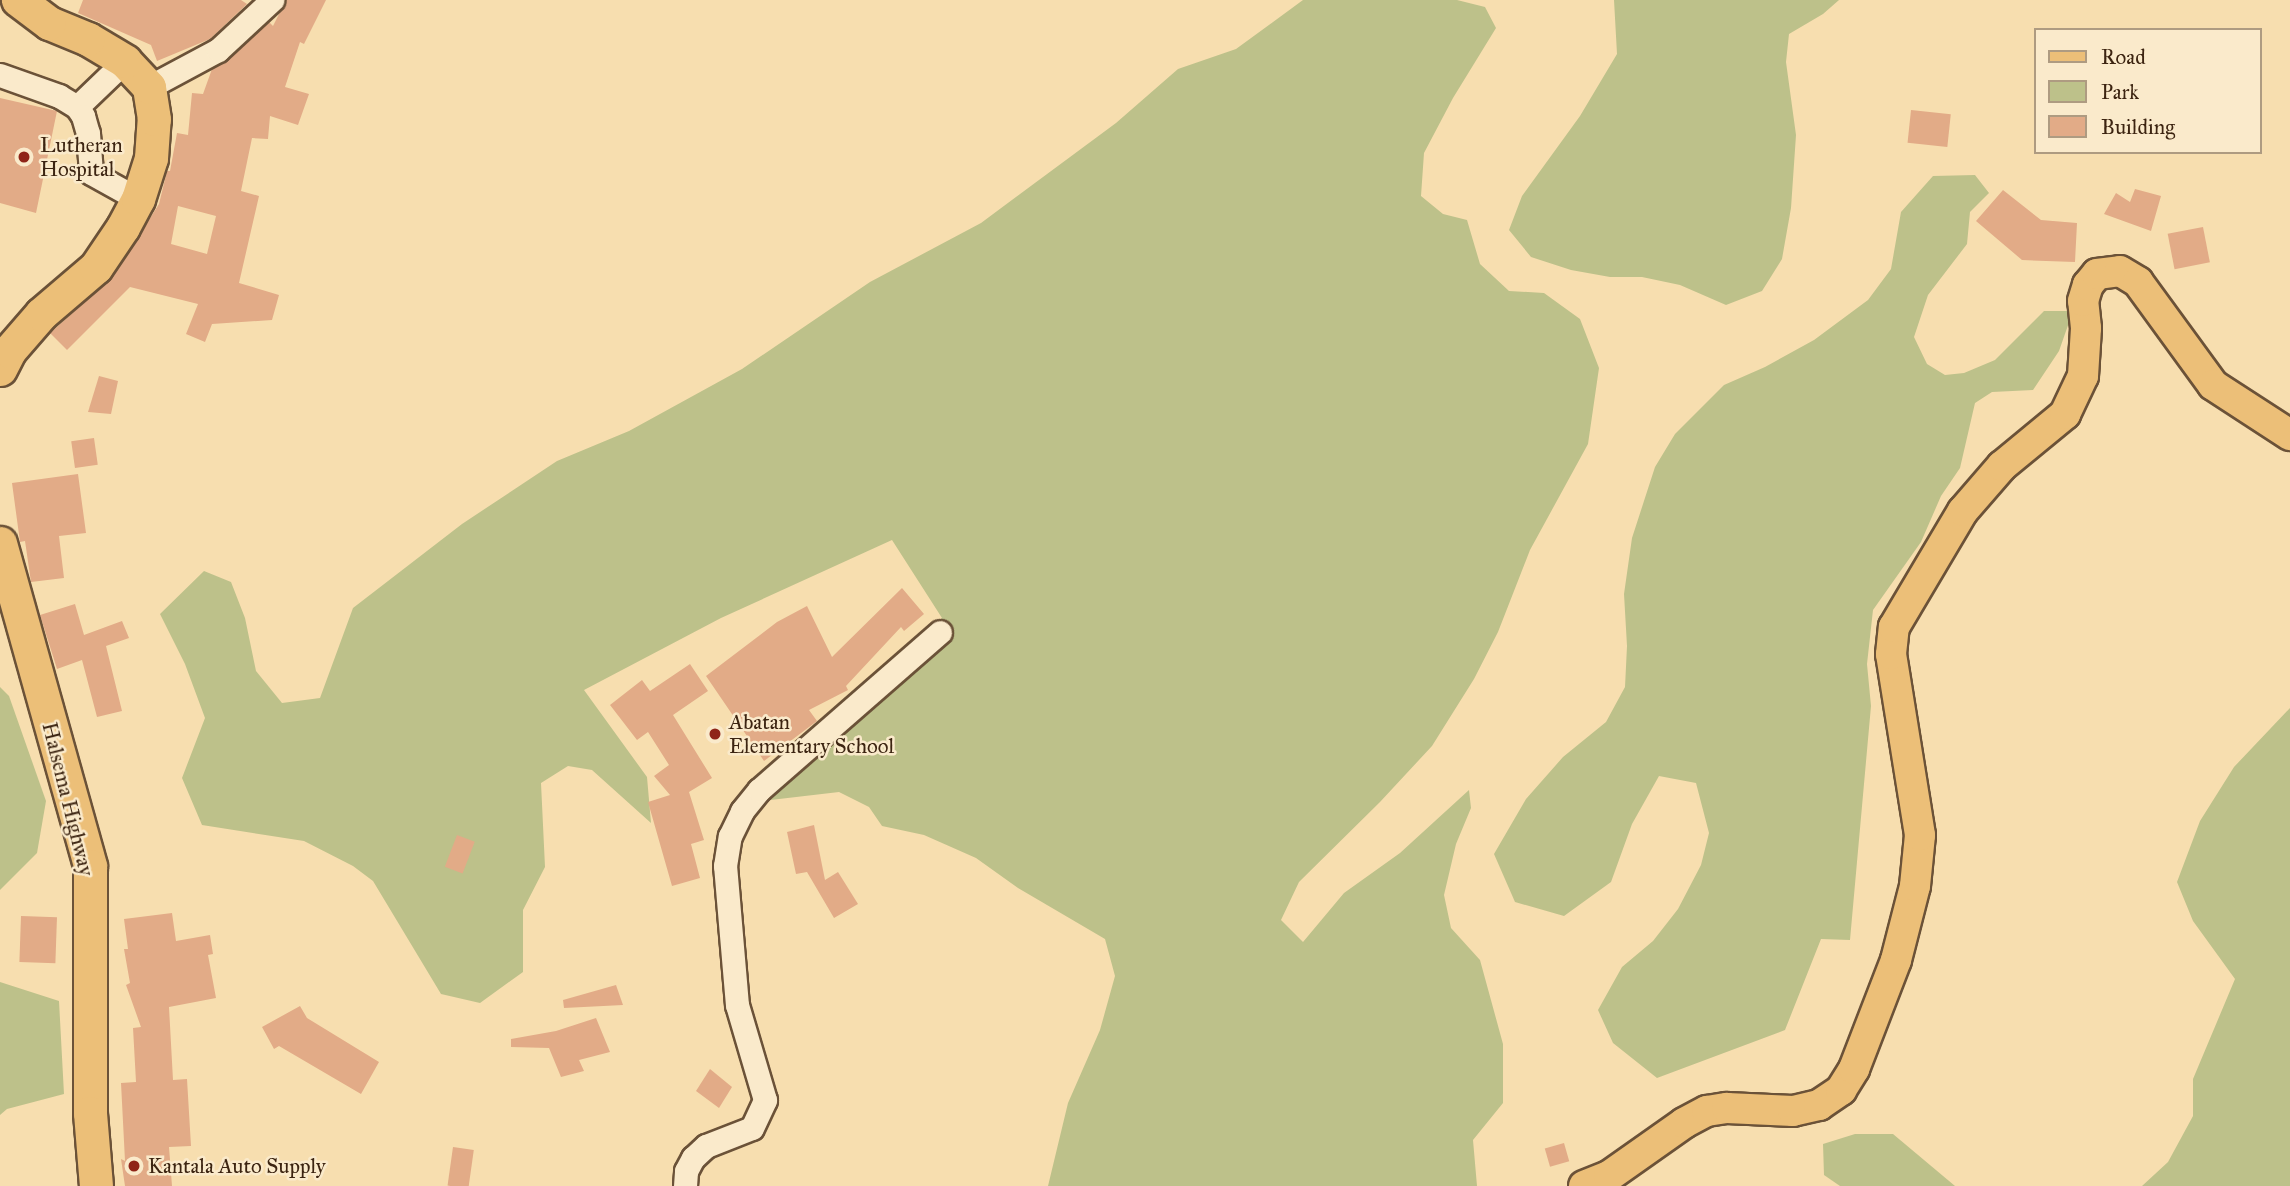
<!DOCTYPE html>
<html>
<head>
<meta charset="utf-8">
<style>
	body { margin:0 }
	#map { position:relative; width:2290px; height:1186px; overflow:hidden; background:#f7deaf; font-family:"IM FELL Great Primer",serif }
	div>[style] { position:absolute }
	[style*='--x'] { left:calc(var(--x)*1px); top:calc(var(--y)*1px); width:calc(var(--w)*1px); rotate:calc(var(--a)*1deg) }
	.green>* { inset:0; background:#bdc18a }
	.building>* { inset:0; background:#e2ab87; transform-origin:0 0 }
	.roads { filter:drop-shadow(2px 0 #6b5238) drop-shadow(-2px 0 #6b5238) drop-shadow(0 2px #6b5238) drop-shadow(0 -2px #6b5238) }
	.minor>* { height:23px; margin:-11.5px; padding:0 11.5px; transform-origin:11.5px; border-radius:11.5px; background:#faeacb }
	.major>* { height:30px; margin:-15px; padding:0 15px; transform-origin:15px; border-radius:15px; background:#ecbf78 }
	.highway>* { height:33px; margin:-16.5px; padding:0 16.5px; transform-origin:16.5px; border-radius:16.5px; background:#ecbf78 }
	.dots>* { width:19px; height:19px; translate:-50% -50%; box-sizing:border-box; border:4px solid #faeacb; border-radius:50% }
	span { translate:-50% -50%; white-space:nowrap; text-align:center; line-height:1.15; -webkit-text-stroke:5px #faeacb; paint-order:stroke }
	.poi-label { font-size:21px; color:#3c2411 }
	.left { translate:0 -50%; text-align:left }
	.street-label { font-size:21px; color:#3c2411 }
	.legend { position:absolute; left:2034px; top:28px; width:228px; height:126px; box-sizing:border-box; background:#faeacb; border:2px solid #ae9b81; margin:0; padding:9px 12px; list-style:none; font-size:21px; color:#3c2411 }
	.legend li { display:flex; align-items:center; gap:14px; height:35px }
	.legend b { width:35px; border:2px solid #ae9b81 }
</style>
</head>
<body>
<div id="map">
	<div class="green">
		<div style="clip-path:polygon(1303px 0,1457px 0,1485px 7px,1496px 28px,1453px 98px,1424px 153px,1421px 196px,1443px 214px,1467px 220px,1480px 264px,1509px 291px,1544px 293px,1580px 319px,1599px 368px,1588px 444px,1530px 550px,1498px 632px,1474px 679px,1432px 746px,1380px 802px,1299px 882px,1281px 920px,1303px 942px,1344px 893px,1400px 853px,1469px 790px,1471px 808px,1456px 844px,1444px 895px,1451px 928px,1480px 960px,1503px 1044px,1503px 1103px,1473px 1140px,1477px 1186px,1048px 1186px,1068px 1103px,1100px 1030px,1115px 976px,1105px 939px,1018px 888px,976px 858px,924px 835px,882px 826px,869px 807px,839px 792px,737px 804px,942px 618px,892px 540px,721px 618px,584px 690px,647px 777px,651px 823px,592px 770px,568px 766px,541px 783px,545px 867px,523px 910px,523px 972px,480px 1003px,441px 994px,373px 881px,353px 866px,304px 841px,202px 825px,182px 778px,205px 718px,185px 664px,160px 614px,204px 571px,231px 582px,245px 618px,256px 671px,282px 703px,320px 698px,353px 608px,462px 524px,557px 461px,629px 431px,742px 369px,870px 282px,981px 223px,1116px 123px,1178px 69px,1236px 49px)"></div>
		<div style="clip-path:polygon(1614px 0,1839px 0,1823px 14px,1789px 34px,1786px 62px,1796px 135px,1791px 208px,1782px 259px,1762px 291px,1726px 305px,1680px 285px,1642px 277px,1610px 277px,1571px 270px,1531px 257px,1509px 230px,1522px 196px,1580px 116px,1617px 54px)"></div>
		<div style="clip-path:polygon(1975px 175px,1989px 193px,1970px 212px,1967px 244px,1928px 295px,1914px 337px,1927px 364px,1945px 375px,1964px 373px,1995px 360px,2044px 311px,2073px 311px,2059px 351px,2033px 390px,1992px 392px,1975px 403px,1960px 468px,1941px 496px,1921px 542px,1873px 610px,1867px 664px,1871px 706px,1850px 940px,1821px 939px,1785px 1030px,1657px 1078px,1613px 1043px,1598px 1010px,1622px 967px,1653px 941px,1678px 909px,1701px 865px,1709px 833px,1696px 783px,1659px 776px,1632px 824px,1611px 882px,1564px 916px,1515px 902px,1494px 854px,1526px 799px,1563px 757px,1606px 722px,1625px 687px,1627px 646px,1624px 594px,1632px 538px,1655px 467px,1675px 434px,1724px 385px,1765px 367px,1814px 340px,1868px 300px,1891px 269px,1901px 212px,1933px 176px)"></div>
		<div style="clip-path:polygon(0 687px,9px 696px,46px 801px,37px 853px,0 890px)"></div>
		<div style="clip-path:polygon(2290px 708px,2290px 1186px,2142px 1186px,2168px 1162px,2193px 1116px,2193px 1079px,2235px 979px,2193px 921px,2177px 882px,2200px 821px,2234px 767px)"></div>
		<div style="clip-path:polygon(0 982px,59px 1001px,64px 1094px,7px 1109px,0 1115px)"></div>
		<div style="clip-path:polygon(1855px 1134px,1893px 1134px,1955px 1186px,1840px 1186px,1824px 1175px,1823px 1144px)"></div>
	</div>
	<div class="building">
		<div style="clip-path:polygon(83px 0,241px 0,247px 4px,210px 39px,157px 61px,151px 45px,78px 13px)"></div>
		<div style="clip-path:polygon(evenodd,286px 0,326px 0,304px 44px,300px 42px,285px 87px,309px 94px,298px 125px,270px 116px,268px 139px,252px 138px,241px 191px,259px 196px,239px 283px,279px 295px,272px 320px,212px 324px,205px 342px,186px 334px,198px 304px,130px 287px,67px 350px,50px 333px,112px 278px,159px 204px,167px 171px,170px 171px,177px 133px,188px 135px,192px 93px,203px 94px,212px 69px,228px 60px,269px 22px,273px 26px,286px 0,178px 206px,216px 216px,207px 254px,171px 244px,178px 206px)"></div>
		<div style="clip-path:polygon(0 98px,57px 111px,36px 213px,0 203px)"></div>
		<div style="left:1911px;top:110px;width:40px;height:33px;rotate:6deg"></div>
		<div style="clip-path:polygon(2135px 189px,2161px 196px,2151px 231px,2104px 214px,2116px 193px,2130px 202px)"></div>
		<div style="clip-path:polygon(2003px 190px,2041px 220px,2077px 223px,2075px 262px,2022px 260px,1976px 221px)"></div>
		<div style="left:2203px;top:227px;width:36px;height:36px;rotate:79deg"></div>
		<div style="clip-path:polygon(99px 376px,118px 381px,111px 414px,88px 412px)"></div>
		<div style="left:94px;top:438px;width:27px;height:23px;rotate:82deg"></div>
		<div style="clip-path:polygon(78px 474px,86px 533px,59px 536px,64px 578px,31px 582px,25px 541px,20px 542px,12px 483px)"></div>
		<div style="clip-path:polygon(902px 588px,924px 614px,904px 631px,901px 627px,846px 686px,848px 690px,809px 710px,817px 721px,764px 761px,706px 676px,777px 622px,807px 606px,832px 657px)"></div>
		<div style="clip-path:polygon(75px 604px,84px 635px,122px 621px,129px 638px,106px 646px,122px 711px,97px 717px,82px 660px,57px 669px,40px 615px)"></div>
		<div style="clip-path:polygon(690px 664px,708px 691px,673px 715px,712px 778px,689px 792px,704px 840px,691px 844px,700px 878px,672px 886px,648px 802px,670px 795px,654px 776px,669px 765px,648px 732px,637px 740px,610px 705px,642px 680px,650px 691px)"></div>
		<div style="clip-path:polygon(814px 825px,825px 880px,838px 872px,858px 904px,834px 918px,807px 872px,796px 874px,787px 832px)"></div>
		<div style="left:457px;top:835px;width:19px;height:34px;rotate:21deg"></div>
		<div style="clip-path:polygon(172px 913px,176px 941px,210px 935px,213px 954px,208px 955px,216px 998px,169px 1007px,173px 1080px,187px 1079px,191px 1146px,169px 1147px,172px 1186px,125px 1186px,121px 1159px,125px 1161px,121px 1083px,136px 1082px,133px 1028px,141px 1027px,126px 985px,130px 983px,124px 949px,128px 949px,124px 919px)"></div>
		<div style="left:21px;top:916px;width:36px;height:46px;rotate:2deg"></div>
		<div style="clip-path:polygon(616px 985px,623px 1005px,564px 1008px,563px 1000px)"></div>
		<div style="clip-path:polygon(300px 1006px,307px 1018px,379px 1062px,361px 1094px,279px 1046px,274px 1049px,262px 1027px)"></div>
		<div style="clip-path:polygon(596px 1018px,610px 1052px,579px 1060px,584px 1071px,561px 1077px,549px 1048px,511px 1047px,511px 1039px,556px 1031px)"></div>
		<div style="clip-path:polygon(710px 1069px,732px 1087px,719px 1108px,696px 1091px)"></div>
		<div style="left:1564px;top:1143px;width:19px;height:20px;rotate:74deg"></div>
		<div style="left:453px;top:1147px;width:21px;height:39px;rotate:8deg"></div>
	</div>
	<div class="roads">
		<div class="minor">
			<div style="--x:0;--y:75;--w:63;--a:19.6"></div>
			<div style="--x:59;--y:96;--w:21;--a:31"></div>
			<div style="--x:77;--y:107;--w:66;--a:-43.8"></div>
			<div style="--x:149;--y:87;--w:78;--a:-28.2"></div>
			<div style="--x:218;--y:50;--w:74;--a:-42.8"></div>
			<div style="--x:77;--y:107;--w:11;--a:56"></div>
			<div style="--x:83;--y:116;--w:18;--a:74"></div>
			<div style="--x:88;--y:133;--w:40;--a:85.7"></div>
			<div style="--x:91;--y:173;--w:54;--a:29"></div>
			<div style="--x:685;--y:1186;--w:15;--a:-86"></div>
			<div style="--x:686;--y:1171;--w:15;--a:-62"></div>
			<div style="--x:693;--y:1158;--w:18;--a:-43"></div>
			<div style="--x:706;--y:1146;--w:49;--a:-21.4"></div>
			<div style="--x:752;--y:1128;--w:31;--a:-65"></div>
			<div style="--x:765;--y:1100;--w:99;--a:-106.4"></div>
			<div style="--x:737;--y:1005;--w:140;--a:-94.9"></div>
			<div style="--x:725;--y:866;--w:30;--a:-81"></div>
			<div style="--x:730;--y:836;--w:28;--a:-64"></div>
			<div style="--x:742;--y:811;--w:27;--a:-51"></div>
			<div style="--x:759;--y:790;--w:240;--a:-41.1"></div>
		</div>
		<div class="major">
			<div style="--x:1584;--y:1186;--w:27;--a:-22"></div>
			<div style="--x:1609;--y:1176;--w:92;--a:-35.2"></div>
			<div style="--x:1684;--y:1123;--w:26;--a:-28"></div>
			<div style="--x:1707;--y:1111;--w:20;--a:-9"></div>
			<div style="--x:1727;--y:1108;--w:66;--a:2.6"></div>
			<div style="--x:1793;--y:1111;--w:27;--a:-13"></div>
			<div style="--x:1819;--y:1105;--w:27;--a:-34"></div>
			<div style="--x:1841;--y:1090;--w:25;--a:-58"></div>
			<div style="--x:1854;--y:1069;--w:117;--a:-68.9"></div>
			<div style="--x:1896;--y:960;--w:76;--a:-75.6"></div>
			<div style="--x:1915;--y:886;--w:51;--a:-84.4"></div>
			<div style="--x:1920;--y:835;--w:183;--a:-99.1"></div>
			<div style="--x:1891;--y:654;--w:27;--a:-84"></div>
			<div style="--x:1894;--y:627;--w:135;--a:-59.3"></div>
			<div style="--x:1963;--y:511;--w:60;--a:-49.1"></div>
			<div style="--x:2002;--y:466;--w:82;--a:-39.5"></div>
			<div style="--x:2065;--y:414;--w:42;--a:-64.7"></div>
			<div style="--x:2083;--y:376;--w:48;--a:-86.4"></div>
			<div style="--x:2086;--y:328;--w:27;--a:-96"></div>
			<div style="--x:2083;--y:301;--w:17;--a:-73"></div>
			<div style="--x:2088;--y:285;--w:14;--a:-51"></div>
			<div style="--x:2097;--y:274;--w:23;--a:-7"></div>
			<div style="--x:2120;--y:271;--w:21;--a:31"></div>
			<div style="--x:2138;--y:282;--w:127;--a:53.9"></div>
			<div style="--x:2213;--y:385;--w:92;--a:33"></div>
		</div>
		<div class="highway">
			<div style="--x:0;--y:369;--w:20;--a:-63"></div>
			<div style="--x:9;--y:351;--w:49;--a:-49.1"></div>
			<div style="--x:41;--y:314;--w:72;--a:-40.5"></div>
			<div style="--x:96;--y:267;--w:48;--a:-56"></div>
			<div style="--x:123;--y:227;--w:32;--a:-62"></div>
			<div style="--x:138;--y:199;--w:43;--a:-72.4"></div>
			<div style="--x:151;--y:158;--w:39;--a:-86"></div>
			<div style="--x:154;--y:119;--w:32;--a:-99"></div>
			<div style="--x:149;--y:87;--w:35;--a:-133"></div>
			<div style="--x:125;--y:61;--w:43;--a:-149.3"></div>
			<div style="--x:88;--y:39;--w:42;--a:-157.7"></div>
			<div style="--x:49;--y:23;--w:39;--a:-143"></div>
			<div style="--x:0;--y:543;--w:335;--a:74.4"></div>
			<div style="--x:90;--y:866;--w:247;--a:90"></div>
			<div style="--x:90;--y:1113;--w:73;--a:85.3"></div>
		</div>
	</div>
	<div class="dots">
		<div style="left:24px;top:157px;background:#8f2418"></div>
		<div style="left:715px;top:734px;background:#8f2418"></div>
		<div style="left:134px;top:1166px;background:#8f2418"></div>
	</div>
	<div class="poi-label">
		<span class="left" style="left:40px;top:157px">Lutheran<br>Hospital</span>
		<span class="left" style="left:729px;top:734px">Abatan<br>Elementary School</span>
		<span class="left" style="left:148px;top:1166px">Kantala Auto Supply</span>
	</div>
	<div class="street-label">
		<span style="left:68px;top:799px;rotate:76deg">Halsema Highway</span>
	</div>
	<ul class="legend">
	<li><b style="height:9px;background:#ecbf78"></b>Road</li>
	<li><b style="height:19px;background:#bdc18a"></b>Park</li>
	<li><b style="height:19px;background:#e2ab87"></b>Building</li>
	</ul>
</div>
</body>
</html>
